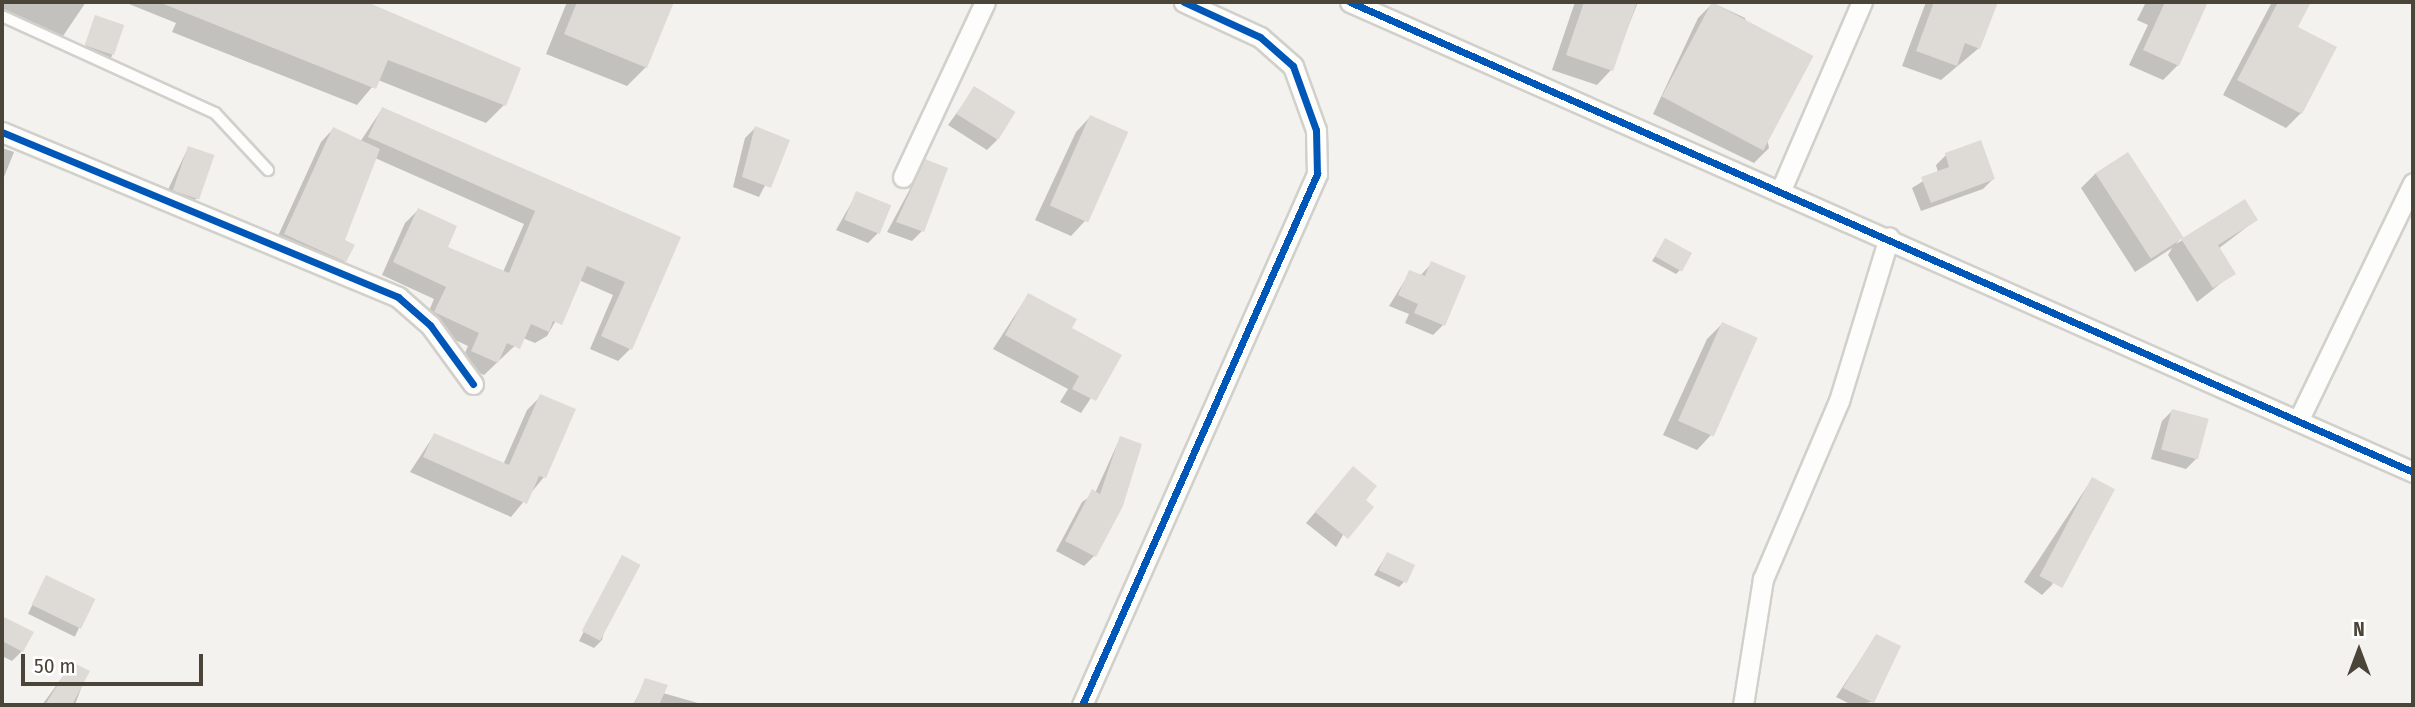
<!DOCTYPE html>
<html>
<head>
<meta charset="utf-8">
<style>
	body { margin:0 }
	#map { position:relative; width:2415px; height:707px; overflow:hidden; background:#f4f2ee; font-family:"Fira Sans Condensed",sans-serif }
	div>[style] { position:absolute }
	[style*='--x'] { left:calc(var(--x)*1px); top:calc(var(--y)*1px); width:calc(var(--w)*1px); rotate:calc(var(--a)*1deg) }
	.shadow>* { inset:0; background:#0003; transform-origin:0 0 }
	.building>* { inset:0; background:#dedbd6; transform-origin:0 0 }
	.roads { filter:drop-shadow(2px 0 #d2d0cb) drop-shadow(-2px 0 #d2d0cb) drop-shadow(0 2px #d2d0cb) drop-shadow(0 -2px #d2d0cb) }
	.lane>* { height:10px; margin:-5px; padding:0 5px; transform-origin:5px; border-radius:5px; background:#fdfdfc }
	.street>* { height:19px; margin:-9.5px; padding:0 9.5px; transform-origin:9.5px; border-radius:9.5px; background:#fdfdfc }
	.cycleway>* { height:7px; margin:-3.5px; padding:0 3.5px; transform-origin:3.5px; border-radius:3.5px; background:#0057b8 }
	span { translate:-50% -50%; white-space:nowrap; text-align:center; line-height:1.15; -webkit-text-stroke:6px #fff; paint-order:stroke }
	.frame { position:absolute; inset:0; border:4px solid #4b4439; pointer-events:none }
	.north { position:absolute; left:2324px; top:616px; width:70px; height:70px; -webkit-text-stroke:5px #fff; paint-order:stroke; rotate:0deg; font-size:19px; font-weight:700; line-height:28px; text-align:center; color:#4b4439 }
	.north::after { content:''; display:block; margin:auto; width:24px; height:32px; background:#4b4439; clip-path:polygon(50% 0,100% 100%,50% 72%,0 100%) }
	.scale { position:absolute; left:21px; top:654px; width:182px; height:32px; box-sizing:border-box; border:4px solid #4b4439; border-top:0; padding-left:9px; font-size:21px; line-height:24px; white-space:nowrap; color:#4b4439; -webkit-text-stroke:5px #fff; paint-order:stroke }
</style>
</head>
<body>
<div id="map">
	<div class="shadow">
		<div style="clip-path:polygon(2px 2px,86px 2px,61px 39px,2px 16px)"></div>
		<div style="clip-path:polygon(124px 2px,358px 2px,519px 69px,504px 105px,486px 123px,378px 80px,357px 105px,172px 32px,176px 23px)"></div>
		<div style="clip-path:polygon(567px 2px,673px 2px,646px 67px,627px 86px,546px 54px)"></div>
		<div style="clip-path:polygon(1575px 2px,1638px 2px,1611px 70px,1597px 85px,1552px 70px)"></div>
		<div style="clip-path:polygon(1926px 2px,1995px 5px,1979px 48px,1941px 80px,1902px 66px)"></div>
		<div style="clip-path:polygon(2146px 2px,2207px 2px,2178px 65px,2163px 80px,2129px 65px,2148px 25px,2137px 20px)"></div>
		<div style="clip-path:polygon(2272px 2px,2309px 2px,2296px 28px,2301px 113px,2286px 128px,2223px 95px)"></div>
		<div style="clip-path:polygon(1713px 3px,1745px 18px,1769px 148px,1754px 163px,1653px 114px,1698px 18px)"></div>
		<div style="left:95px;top:17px;width:28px;height:43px;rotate:18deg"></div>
		<div style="clip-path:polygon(975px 88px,997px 140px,987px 150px,948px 125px)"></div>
		<div style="clip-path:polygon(382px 109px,678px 238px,630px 349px,618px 361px,590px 349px,613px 295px,579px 280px,547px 336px,535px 343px,523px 338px,484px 375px,460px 364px,468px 346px,423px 325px,434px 299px,382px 275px,405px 223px,418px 210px,446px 248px,503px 272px,524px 224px,375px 158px,343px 241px,345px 261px,332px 274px,273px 247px,321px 142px,333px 129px,360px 142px)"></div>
		<div style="clip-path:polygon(1090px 117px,1085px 221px,1071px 236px,1035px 220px,1076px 132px)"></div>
		<div style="clip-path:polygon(755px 128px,788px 141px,759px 197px,733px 187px,745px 138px)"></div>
		<div style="clip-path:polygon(2px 148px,14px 152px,2px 182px)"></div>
		<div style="clip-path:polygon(188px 148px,197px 198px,187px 208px,163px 200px)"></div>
		<div style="clip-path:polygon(1946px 155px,1993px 179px,1983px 189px,1921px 211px,1912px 188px,1938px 172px,1936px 165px)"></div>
		<div style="clip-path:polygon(925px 161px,946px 169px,922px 231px,912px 241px,887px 232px)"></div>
		<div style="clip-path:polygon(2096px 173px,2181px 238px,2176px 244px,2244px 202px,2256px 220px,2218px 249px,2234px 273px,2197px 302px,2168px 255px,2172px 248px,2135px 272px,2081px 188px)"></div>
		<div style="clip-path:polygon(857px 193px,878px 233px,868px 243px,836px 230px)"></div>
		<div style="clip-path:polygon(1666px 240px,1680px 270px,1676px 274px,1652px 261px)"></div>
		<div style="clip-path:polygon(1432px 263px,1443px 325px,1433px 335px,1405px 323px,1409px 314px,1389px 306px,1410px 272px,1420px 276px)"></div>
		<div style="clip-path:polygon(1028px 295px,1069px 328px,1119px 356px,1081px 413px,1060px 402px,1068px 389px,993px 349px)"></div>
		<div style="clip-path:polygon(1722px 324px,1711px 435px,1697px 450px,1663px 435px,1707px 339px)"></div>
		<div style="clip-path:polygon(541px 396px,544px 477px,511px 517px,410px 472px,434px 435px,503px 465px,527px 410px)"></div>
		<div style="clip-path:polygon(2172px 411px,2196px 459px,2186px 469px,2151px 459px,2162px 421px)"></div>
		<div style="clip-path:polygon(1120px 438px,1094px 556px,1084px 566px,1056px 551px,1082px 502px,1095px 493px)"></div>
		<div style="clip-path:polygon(1353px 468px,1363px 501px,1336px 547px,1306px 523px)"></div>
		<div style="clip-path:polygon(2092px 479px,2052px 585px,2042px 595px,2024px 582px)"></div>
		<div style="clip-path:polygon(1387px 554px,1404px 582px,1399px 587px,1374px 575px)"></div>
		<div style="clip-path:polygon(622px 557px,602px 640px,594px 648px,579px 641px)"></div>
		<div style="left:46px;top:577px;width:52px;height:41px;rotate:26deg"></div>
		<div style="clip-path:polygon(6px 620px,22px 651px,12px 661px,2px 656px)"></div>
		<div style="clip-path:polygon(1876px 636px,1872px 702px,1852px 705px,1836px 697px)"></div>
		<div style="clip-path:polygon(72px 664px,87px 672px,75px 705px,42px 705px)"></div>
		<div style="clip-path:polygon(646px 680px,663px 693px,705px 705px,633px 705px)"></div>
	</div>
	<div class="building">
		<div style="clip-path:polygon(367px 2px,521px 68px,506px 106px,388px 60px,376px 89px,161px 3px)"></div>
		<div style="clip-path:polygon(577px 2px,674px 2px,647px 68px,564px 34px)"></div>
		<div style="clip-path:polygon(1584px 2px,1637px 2px,1613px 71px,1566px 55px)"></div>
		<div style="left:1712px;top:2px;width:115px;height:107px;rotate:28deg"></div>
		<div style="clip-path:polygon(1934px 2px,1998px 2px,1980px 49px,1965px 43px,1957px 66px,1916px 51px)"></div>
		<div style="clip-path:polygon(2165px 2px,2208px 2px,2179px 66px,2143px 50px)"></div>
		<div style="clip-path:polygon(2278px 2px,2311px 2px,2298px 27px,2337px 47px,2302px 114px,2237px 80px)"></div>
		<div style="left:95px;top:15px;width:31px;height:32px;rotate:19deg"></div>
		<div style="left:974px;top:86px;width:49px;height:33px;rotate:32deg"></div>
		<div style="clip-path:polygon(382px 107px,681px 237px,632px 350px,601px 336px,625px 282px,587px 266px,562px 325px,553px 321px,549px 332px,531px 324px,520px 349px,507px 343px,498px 363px,471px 351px,479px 333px,434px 312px,446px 287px,393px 262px,418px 208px,457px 226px,448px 247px,509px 273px,535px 211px,368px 137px)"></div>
		<div style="left:1090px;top:115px;width:42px;height:99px;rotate:24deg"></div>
		<div style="clip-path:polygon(755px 126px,790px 140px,771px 188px,742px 177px)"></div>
		<div style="clip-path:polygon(333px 127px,380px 149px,345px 240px,355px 245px,346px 262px,284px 234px)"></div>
		<div style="clip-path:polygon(1981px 140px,1995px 179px,1931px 203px,1921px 177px,1949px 167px,1945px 153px)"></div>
		<div style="left:188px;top:146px;width:28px;height:47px;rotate:19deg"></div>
		<div style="left:2128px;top:152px;width:102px;height:39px;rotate:57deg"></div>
		<div style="clip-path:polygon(925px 159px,948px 168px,924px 232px,896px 222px)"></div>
		<div style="left:856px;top:191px;width:38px;height:31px;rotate:22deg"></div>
		<div style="clip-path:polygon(2245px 199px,2258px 220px,2218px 245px,2236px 274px,2213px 288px,2181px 239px)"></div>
		<div style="left:1665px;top:238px;width:31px;height:21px;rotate:29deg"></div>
		<div style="clip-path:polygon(1431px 261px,1466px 276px,1445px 326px,1414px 313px,1418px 304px,1398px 295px,1409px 270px,1425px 276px)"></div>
		<div style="clip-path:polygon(1028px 293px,1077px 319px,1072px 328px,1122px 355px,1096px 401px,1072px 389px,1079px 376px,1005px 335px)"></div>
		<div style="left:1722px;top:322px;width:39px;height:108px;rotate:24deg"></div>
		<div style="clip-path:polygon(540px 394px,576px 409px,546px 478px,539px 476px,527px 504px,423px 457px,434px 433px,509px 465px)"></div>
		<div style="left:2172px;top:409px;width:38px;height:42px;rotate:15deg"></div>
		<div style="clip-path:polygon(1120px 436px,1142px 444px,1123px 506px,1096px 557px,1065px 541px,1092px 489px,1100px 494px)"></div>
		<div style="clip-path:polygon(1353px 466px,1377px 486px,1366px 500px,1374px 507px,1348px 539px,1315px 512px)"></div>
		<div style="left:2092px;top:477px;width:26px;height:112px;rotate:28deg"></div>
		<div style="left:1387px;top:552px;width:31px;height:20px;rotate:25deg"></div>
		<div style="left:622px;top:555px;width:21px;height:86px;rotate:28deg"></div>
		<div style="left:46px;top:575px;width:55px;height:33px;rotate:26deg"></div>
		<div style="clip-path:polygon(2px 616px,34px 632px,23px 652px,2px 641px)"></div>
		<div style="clip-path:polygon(1876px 634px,1901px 646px,1874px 703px,1843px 688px)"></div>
		<div style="clip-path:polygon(72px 662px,90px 671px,72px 705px,45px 705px)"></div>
		<div style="clip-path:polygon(645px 678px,668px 685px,659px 705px,634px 705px)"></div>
	</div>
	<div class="roads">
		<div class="lane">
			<div style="--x:2;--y:16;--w:234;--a:24.5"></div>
			<div style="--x:215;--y:113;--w:78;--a:47.1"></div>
		</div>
		<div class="street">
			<div style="--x:1350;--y:2;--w:1162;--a:23.85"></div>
			<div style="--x:2;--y:132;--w:429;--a:22.6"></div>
			<div style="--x:398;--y:297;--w:43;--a:41.2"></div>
			<div style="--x:430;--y:325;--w:73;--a:53.9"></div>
			<div style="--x:903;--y:177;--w:193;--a:-64.9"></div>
			<div style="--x:1780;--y:192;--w:207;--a:-66.7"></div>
			<div style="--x:2298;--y:421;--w:264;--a:-64.2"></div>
			<div style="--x:1082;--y:705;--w:581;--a:-66.13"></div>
			<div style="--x:1317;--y:174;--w:44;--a:-91.3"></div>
			<div style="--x:1316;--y:130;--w:68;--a:-109.8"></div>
			<div style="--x:1293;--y:66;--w:44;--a:-138.7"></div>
			<div style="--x:1260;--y:37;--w:84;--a:-155.3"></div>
			<div style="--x:1743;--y:705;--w:128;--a:-81"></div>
			<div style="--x:1763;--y:579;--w:194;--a:-66.9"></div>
			<div style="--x:1839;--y:401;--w:171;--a:-73"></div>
		</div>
	</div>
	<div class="cycleway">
		<div style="--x:1350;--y:2;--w:1162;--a:23.85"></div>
		<div style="--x:2;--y:132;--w:429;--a:22.6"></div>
		<div style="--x:398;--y:297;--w:43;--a:41.2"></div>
		<div style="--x:430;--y:325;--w:73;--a:53.9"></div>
		<div style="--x:1082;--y:705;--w:581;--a:-66.13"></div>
		<div style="--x:1317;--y:174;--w:44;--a:-91.3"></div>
		<div style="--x:1316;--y:130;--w:68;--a:-109.8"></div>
		<div style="--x:1293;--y:66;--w:44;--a:-138.7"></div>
		<div style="--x:1260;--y:37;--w:84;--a:-155.3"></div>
	</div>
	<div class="frame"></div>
	<div class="north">N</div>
	<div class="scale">50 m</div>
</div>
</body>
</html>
